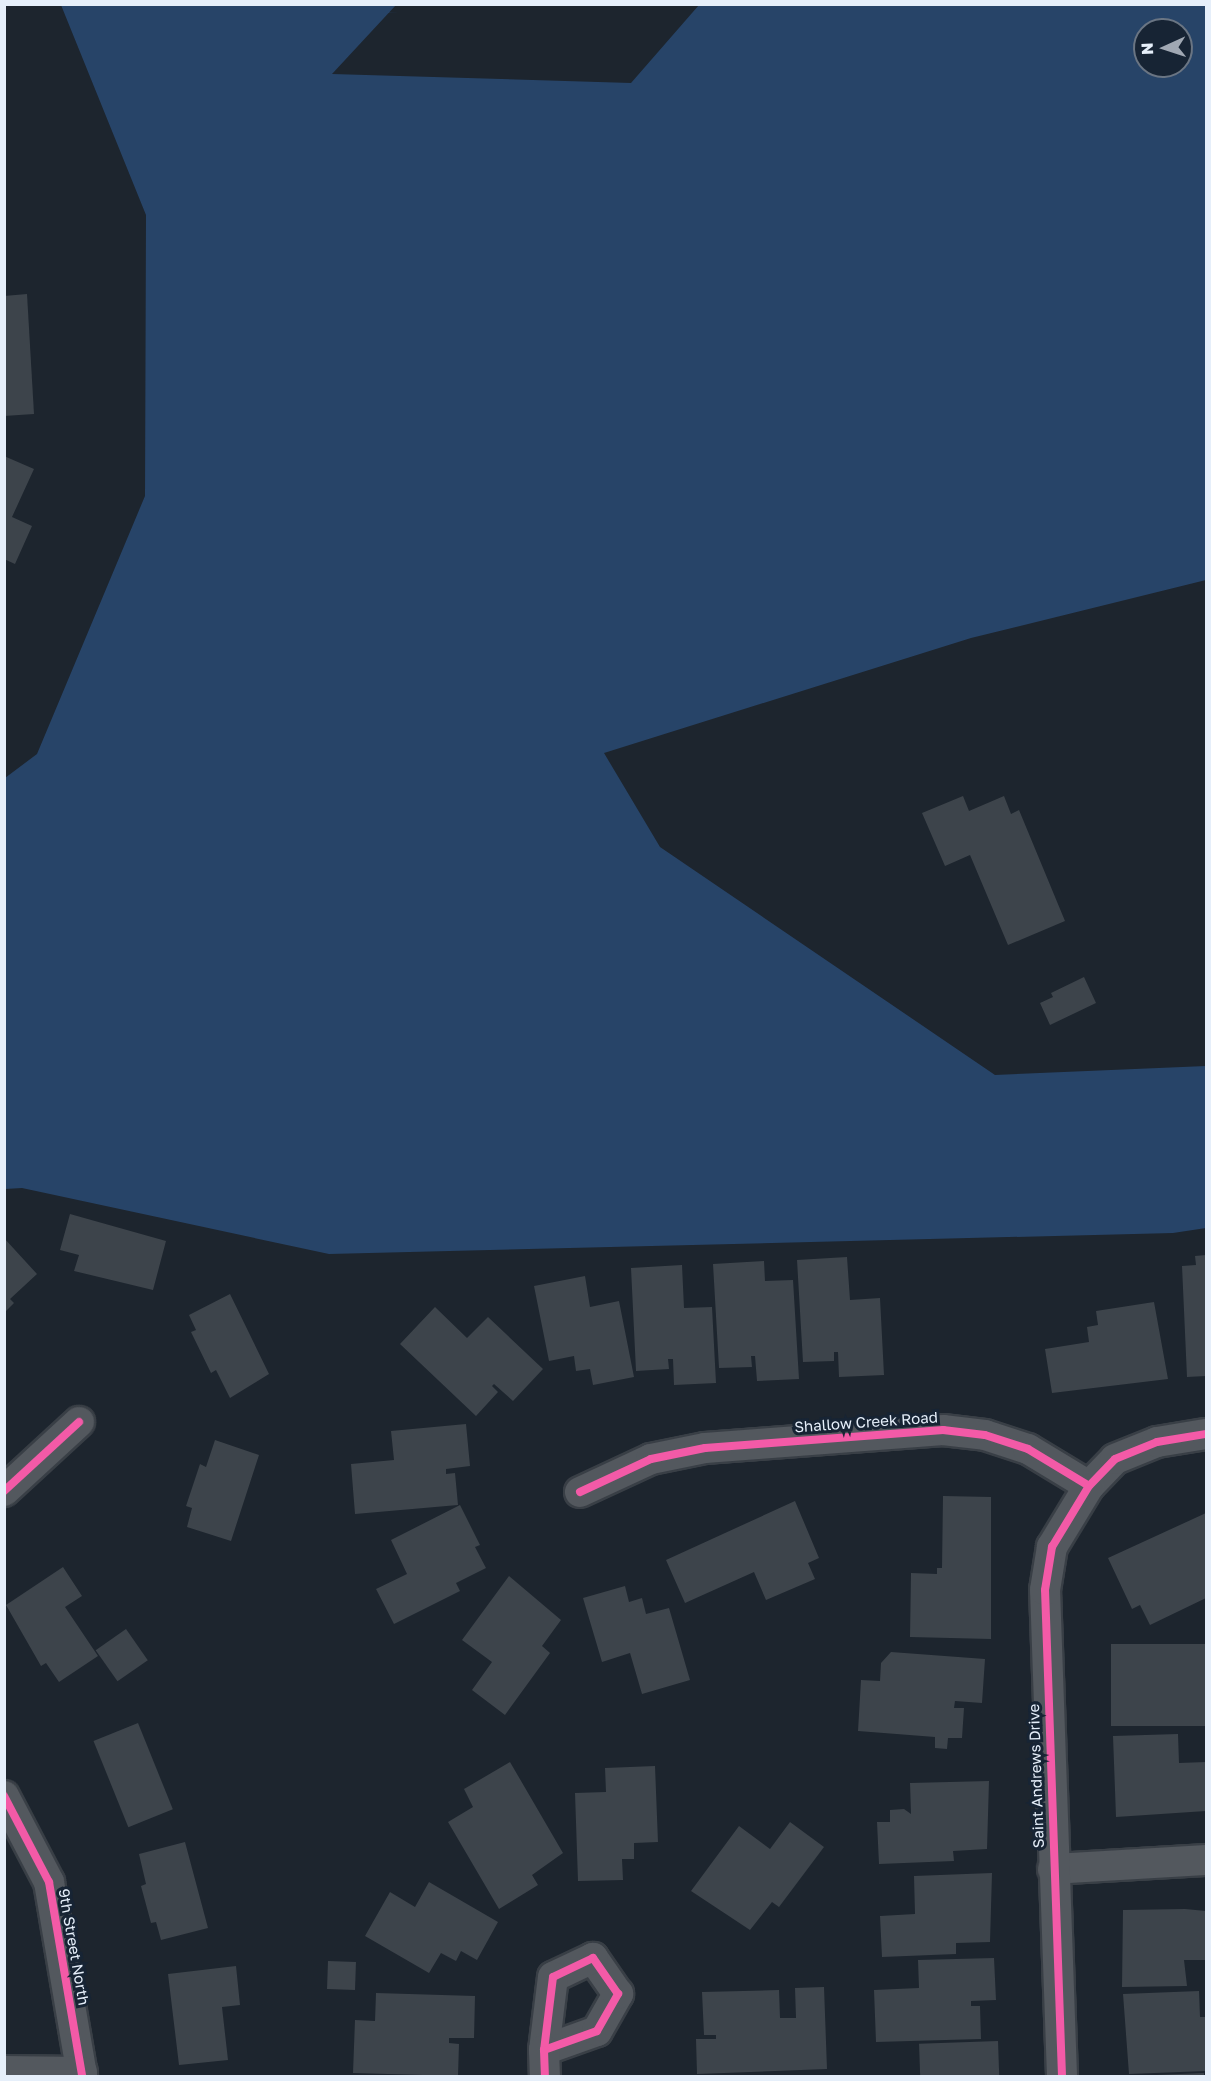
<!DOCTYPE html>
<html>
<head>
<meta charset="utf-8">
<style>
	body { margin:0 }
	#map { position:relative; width:1211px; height:2081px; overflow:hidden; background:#1d252e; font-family:"Golos Text",sans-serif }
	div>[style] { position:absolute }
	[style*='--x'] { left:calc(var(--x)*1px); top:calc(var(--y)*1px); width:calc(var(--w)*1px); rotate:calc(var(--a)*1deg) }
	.green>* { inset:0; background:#274468 }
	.building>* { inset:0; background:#3d444b; transform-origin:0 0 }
	.roads { filter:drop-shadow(2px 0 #393f46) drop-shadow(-2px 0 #393f46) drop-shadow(0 2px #393f46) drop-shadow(0 -2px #393f46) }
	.street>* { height:30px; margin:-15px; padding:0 15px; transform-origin:15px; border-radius:15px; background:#53585e }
	.cycleway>* { height:8px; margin:-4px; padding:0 4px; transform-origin:4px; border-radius:4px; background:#f35aa7 }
	span { translate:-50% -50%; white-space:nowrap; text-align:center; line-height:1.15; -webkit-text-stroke:6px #172434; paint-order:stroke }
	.street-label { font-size:15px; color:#e6effa }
	.frame { position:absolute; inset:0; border:6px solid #e6effa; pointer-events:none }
	.north { position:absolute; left:1133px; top:18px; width:60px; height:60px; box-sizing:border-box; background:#172434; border:2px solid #6a7583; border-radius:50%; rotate:267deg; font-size:16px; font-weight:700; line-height:24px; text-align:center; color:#e6effa }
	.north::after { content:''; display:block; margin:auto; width:21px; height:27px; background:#a0a8b3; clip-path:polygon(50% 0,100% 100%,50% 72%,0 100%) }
</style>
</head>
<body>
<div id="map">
	<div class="green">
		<div style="clip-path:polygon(evenodd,61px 5px,396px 5px,332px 74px,631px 83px,699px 5px,1206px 5px,1206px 580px,971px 638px,604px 753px,660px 847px,995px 1075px,1206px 1066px,1206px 1228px,1173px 1233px,329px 1254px,22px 1188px,5px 1189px,5px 778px,37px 754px,145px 496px,146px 215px,61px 5px,1145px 30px,1181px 30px,1181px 66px,1145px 66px,1145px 30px)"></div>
	</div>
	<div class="building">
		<div style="clip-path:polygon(27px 294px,34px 414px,4px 416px,4px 296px)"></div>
		<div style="clip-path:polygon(4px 456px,34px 469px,12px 517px,32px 526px,15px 564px,4px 559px)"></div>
		<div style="clip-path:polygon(963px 796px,969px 811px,1004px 796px,1011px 814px,1019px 810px,1065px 921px,1008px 945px,970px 855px,945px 866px,922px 813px)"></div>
		<div style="clip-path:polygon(1084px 977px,1096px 1003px,1050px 1025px,1040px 1003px,1053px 997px,1051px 993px)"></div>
		<div style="clip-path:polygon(70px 1214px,166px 1241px,153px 1290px,74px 1271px,79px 1255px,60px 1250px)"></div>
		<div style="clip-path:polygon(4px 1238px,37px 1274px,10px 1299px,14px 1303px,4px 1313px)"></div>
		<div style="clip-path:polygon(1206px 1255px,1206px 1376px,1187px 1377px,1182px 1266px,1196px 1265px,1195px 1256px)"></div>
		<div style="clip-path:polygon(847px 1257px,850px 1300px,880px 1298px,884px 1375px,839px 1377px,838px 1352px,834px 1352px,834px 1361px,803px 1362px,797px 1260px)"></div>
		<div style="clip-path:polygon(764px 1261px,765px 1281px,793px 1280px,799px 1379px,757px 1381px,755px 1356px,751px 1356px,752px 1367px,719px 1368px,713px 1264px)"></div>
		<div style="clip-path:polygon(682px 1265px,684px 1308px,712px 1307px,716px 1383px,674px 1385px,673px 1359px,668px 1359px,669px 1369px,636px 1371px,631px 1268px)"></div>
		<div style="clip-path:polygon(585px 1276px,590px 1307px,619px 1301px,634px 1377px,593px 1385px,590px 1369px,576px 1371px,574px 1356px,549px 1361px,534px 1286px)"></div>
		<div style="clip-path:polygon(230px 1294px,269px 1374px,230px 1398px,216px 1370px,211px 1373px,191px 1332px,196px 1330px,189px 1315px)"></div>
		<div style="clip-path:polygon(1154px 1302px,1168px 1379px,1052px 1393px,1045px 1349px,1089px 1342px,1087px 1327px,1098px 1325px,1096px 1311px)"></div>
		<div style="clip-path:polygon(435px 1307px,467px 1338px,488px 1317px,543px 1369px,513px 1401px,494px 1384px,492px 1386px,498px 1392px,476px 1416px,400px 1344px)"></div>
		<div style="clip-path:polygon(466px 1424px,470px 1466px,446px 1469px,446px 1474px,455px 1473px,458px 1505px,355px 1514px,351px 1464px,394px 1460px,391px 1431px)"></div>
		<div style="clip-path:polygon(215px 1440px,259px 1455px,231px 1541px,187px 1527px,192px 1508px,186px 1506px,200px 1464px,206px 1467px)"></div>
		<div style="clip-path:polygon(943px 1496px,991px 1497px,991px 1639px,910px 1637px,911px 1573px,937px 1574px,937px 1568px,942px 1568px)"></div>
		<div style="clip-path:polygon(795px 1501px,819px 1558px,808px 1563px,815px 1579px,766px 1600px,754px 1572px,685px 1603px,666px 1560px)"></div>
		<div style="clip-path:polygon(460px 1505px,480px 1545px,475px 1547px,486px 1568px,456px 1583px,460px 1591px,394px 1624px,376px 1589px,407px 1574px,391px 1540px)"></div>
		<div style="clip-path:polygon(1206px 1513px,1206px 1598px,1150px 1625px,1140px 1605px,1132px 1609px,1108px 1558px)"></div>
		<div style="clip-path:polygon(63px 1567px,82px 1596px,65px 1607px,98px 1656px,59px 1682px,46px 1663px,41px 1666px,6px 1605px)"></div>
		<div style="clip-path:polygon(509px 1576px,561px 1620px,542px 1646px,550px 1653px,505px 1715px,472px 1690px,492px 1662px,462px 1640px)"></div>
		<div style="clip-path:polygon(625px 1586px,629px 1602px,642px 1598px,646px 1614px,669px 1608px,690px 1680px,642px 1694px,630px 1653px,602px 1662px,583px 1598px)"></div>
		<div style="left:126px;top:1629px;width:38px;height:37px;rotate:55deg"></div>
		<div style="left:1206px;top:1644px;width:82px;height:95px;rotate:90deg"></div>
		<div style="clip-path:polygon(891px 1652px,985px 1659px,982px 1703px,955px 1701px,954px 1708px,964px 1708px,962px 1738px,948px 1738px,947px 1749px,935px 1748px,935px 1737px,858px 1731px,861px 1680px,880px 1681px,881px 1663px)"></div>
		<div style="left:138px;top:1723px;width:93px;height:48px;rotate:68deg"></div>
		<div style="clip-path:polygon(1178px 1734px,1179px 1763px,1206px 1762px,1206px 1811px,1116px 1817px,1113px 1736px)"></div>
		<div style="clip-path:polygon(510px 1762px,563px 1853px,532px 1875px,538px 1885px,499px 1909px,448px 1822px,473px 1807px,464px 1789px)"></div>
		<div style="clip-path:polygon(655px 1766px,658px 1842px,634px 1843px,634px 1859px,622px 1859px,623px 1880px,578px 1881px,575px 1793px,606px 1792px,605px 1768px)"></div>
		<div style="clip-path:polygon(989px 1781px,987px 1849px,953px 1851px,954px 1861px,879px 1864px,877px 1822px,890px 1822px,890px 1810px,904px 1809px,911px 1814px,910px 1783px)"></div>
		<div style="clip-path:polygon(790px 1822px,824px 1847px,779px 1907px,772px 1902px,750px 1930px,691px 1891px,739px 1826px,770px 1849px)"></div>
		<div style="clip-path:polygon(185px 1842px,208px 1928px,161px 1940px,156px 1922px,151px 1923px,141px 1886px,146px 1884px,139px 1854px)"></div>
		<div style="clip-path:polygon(992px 1873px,990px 1942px,956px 1943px,956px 1954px,882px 1957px,880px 1916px,915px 1914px,914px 1876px)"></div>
		<div style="clip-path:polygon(429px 1882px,498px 1922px,477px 1960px,461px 1951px,456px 1961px,441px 1953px,429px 1973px,365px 1936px,390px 1892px,415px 1907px)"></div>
		<div style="clip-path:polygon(1185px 1909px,1206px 1911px,1206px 1960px,1184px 1960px,1187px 1986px,1122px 1987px,1123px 1910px)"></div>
		<div style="clip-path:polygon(994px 1958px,996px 2000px,971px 2001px,971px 2006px,980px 2006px,981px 2039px,876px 2042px,874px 1990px,919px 1988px,918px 1960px)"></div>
		<div style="left:328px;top:1961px;width:28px;height:28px;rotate:2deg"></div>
		<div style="clip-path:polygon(236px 1966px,240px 2005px,222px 2007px,228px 2060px,179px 2065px,168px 1974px)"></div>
		<div style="clip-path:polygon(824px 1987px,827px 2069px,697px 2074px,696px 2039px,716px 2039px,716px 2035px,704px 2035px,702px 1992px,779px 1990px,780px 2018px,796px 2018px,795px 1988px)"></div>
		<div style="clip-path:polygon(1199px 1991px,1200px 2017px,1206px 2017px,1206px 2071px,1129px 2074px,1123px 1994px)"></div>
		<div style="clip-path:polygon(376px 1993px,475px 1996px,474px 2038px,449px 2038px,449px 2043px,459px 2044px,458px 2076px,353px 2073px,355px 2020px,375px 2021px)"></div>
		<div style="left:998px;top:2041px;width:35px;height:79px;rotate:88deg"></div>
		<div style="clip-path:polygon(1204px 2073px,1204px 2076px,1156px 2076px,1156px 2075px)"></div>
	</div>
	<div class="roads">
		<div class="street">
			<div style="--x:4;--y:1491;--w:102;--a:-42.6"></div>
			<div style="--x:580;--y:1492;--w:78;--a:-24.9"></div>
			<div style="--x:651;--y:1459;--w:55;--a:-11.5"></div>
			<div style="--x:705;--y:1448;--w:239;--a:-4.3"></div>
			<div style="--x:943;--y:1430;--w:42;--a:6.8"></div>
			<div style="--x:985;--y:1435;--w:45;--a:18"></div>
			<div style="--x:1028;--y:1449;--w:71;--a:31.2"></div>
			<div style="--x:1089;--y:1486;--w:37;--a:-46"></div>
			<div style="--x:1115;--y:1459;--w:45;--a:-22"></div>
			<div style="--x:1157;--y:1442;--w:50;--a:-9.3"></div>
			<div style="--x:4;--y:1796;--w:97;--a:62.4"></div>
			<div style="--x:49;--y:1882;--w:197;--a:80.3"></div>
			<div style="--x:1053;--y:1869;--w:153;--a:-3.4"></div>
			<div style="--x:544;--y:2050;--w:56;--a:-19.7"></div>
			<div style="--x:597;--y:2031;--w:43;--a:-60.4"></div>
			<div style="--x:618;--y:1994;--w:44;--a:-124.8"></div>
			<div style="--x:593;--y:1958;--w:44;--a:154.6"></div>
			<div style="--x:553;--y:1977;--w:74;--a:97"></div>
			<div style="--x:544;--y:2050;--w:26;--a:88"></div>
			<div style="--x:4;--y:2071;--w:78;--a:0.7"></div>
			<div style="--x:1062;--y:2076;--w:486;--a:-92"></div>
			<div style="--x:1045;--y:1590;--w:44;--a:-80.8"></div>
			<div style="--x:1052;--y:1547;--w:71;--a:-58.8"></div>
		</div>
	</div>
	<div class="cycleway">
		<div style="--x:4;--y:1491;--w:102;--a:-42.6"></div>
		<div style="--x:580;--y:1492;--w:78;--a:-24.9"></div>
		<div style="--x:651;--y:1459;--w:55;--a:-11.5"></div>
		<div style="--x:705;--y:1448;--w:239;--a:-4.3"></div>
		<div style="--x:943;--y:1430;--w:42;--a:6.8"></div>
		<div style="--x:985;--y:1435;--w:45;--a:18"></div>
		<div style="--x:1028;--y:1449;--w:71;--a:31.2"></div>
		<div style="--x:1089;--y:1486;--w:37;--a:-46"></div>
		<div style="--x:1115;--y:1459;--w:45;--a:-22"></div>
		<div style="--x:1157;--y:1442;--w:50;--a:-9.3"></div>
		<div style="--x:4;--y:1796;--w:97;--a:62.4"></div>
		<div style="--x:49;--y:1882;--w:197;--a:80.3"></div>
		<div style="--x:544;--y:2050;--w:56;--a:-19.7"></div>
		<div style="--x:597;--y:2031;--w:43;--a:-60.4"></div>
		<div style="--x:618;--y:1994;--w:44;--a:-124.8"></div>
		<div style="--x:593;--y:1958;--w:44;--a:154.6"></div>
		<div style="--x:553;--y:1977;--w:74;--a:97"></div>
		<div style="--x:544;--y:2050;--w:26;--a:88"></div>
		<div style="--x:1062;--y:2076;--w:486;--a:-92"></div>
		<div style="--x:1045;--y:1590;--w:44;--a:-80.8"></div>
		<div style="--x:1052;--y:1547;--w:71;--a:-58.8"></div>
	</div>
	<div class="street-label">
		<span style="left:866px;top:1422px;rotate:-4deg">Shallow Creek Road</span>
		<span style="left:1036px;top:1776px;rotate:-92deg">Saint Andrews Drive</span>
		<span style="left:74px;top:1947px;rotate:80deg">9th Street North</span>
	</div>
	<div class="frame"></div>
	<div class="north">N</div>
</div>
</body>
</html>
